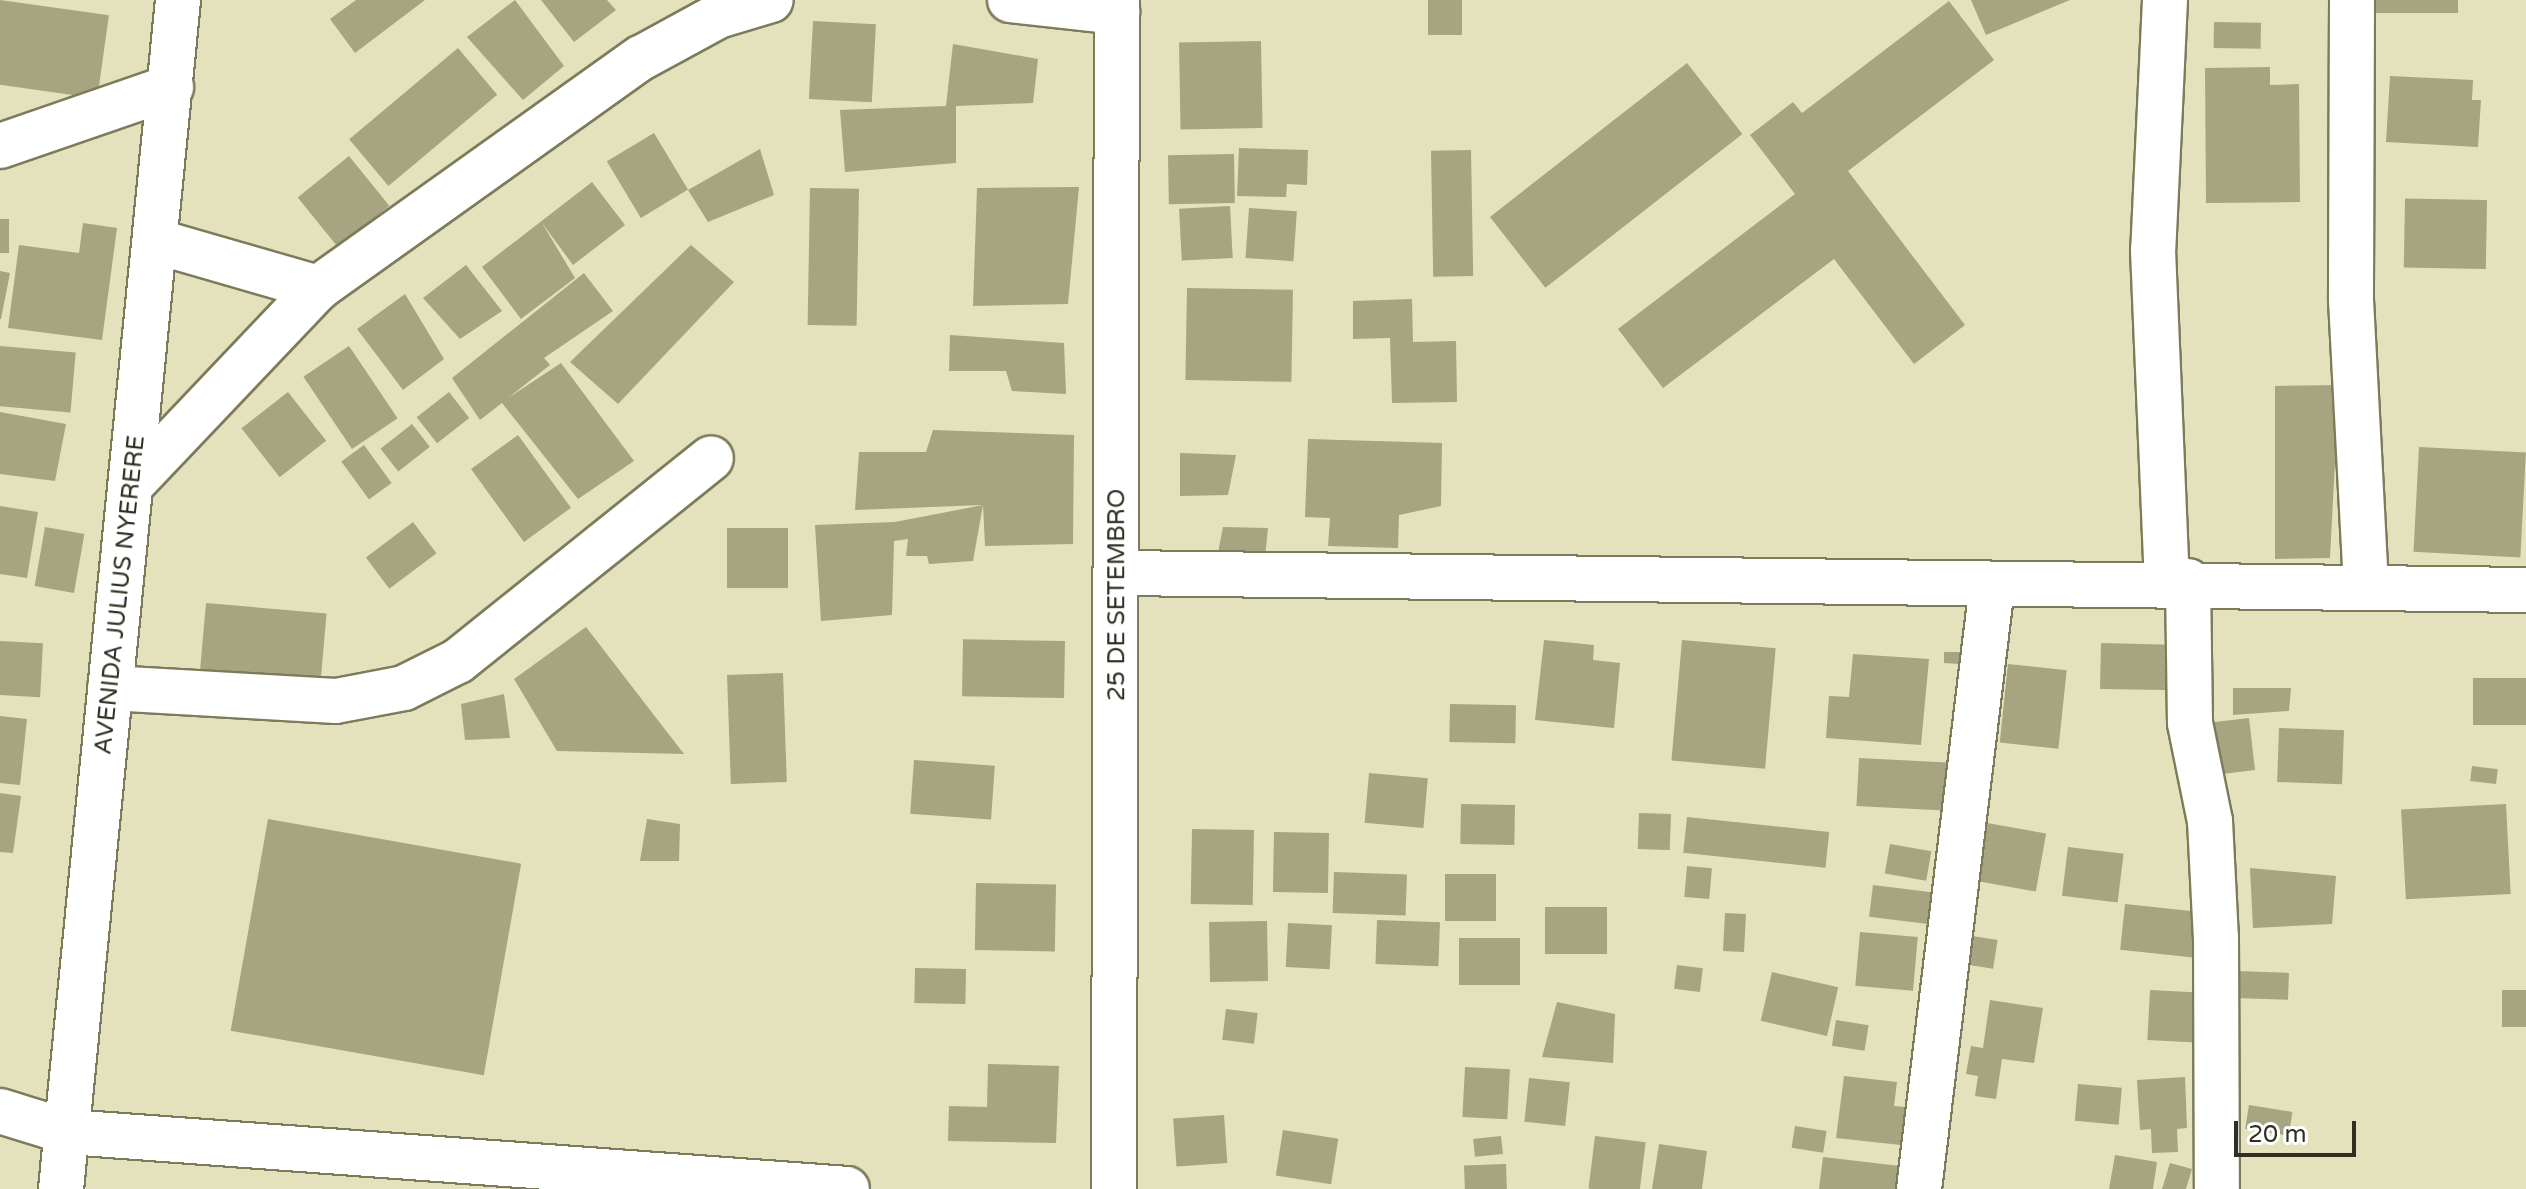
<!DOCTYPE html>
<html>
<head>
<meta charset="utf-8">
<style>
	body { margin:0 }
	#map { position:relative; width:2526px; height:1189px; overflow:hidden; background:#e4e2bd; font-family:"Varela Round",sans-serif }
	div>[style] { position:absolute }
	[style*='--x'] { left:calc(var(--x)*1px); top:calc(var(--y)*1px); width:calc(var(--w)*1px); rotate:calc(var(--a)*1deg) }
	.building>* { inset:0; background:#a6a481; transform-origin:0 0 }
	.roads { filter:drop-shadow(2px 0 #7d7b5a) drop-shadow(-2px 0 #7d7b5a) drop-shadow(0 2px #7d7b5a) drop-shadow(0 -2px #7d7b5a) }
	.minor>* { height:44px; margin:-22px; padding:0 22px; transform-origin:22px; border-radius:22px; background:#fff }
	span { translate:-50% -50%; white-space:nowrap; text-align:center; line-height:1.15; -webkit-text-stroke:6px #fff; paint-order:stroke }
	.street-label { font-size:24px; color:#302f21 }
	.scale { position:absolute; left:2234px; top:1121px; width:122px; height:36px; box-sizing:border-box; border:4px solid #302f21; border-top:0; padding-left:10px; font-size:24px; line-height:28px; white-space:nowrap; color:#302f21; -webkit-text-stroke:6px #fff; paint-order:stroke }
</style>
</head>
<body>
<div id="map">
	<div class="building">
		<div style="left:0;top:0;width:110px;height:84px;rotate:8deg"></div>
		<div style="clip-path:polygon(356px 0,425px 0,355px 53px,330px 19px)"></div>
		<div style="clip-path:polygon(515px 0,564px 66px,523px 100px,467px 37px)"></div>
		<div style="clip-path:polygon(541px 0,607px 0,616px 10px,574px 42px)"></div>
		<div style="left:1428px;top:0;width:34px;height:35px"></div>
		<div style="clip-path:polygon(1971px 0,2070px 0,1986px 35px)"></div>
		<div style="left:2372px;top:0;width:86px;height:13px"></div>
		<div style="clip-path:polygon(1949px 1px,1994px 60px,1848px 171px,1965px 325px,1914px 364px,1834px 259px,1663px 388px,1618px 329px,1795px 194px,1750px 135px,1793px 102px,1802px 113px)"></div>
		<div style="left:813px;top:21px;width:63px;height:78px;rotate:3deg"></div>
		<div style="left:2214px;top:22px;width:47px;height:26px;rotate:1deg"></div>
		<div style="left:1261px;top:41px;width:87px;height:82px;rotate:89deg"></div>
		<div style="clip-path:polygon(953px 44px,1038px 59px,1033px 103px,956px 106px,956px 163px,845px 172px,840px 110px,946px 106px)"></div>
		<div style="left:458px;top:48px;width:61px;height:142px;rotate:50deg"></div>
		<div style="left:1687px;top:63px;width:90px;height:250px;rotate:52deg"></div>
		<div style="clip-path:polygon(2270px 67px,2270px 85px,2299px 84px,2300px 202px,2206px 203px,2205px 68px)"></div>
		<div style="clip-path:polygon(2390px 76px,2473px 80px,2472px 100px,2481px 100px,2478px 147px,2386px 142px)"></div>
		<div style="left:654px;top:133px;width:66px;height:55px;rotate:59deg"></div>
		<div style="clip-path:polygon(1239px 148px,1308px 150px,1307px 185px,1287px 184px,1286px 197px,1237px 196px)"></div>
		<div style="clip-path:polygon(760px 149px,774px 195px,708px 222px,688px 190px)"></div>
		<div style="left:1471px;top:150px;width:126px;height:40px;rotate:89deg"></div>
		<div style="left:1234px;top:154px;width:49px;height:66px;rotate:89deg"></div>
		<div style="left:349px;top:156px;width:64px;height:66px;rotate:51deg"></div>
		<div style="clip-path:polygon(592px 182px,625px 225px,573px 265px,542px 223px,575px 278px,521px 319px,482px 267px)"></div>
		<div style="clip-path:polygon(1079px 187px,1068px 304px,973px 306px,977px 188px)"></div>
		<div style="left:810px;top:188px;width:49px;height:137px;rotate:1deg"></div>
		<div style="left:2487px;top:200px;width:69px;height:82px;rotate:91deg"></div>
		<div style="left:1230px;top:206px;width:52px;height:51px;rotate:87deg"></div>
		<div style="left:1249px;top:208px;width:48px;height:50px;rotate:4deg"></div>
		<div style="left:0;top:219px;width:9px;height:34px"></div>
		<div style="clip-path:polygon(83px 223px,117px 228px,102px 340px,8px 328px,19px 245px,79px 253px)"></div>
		<div style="clip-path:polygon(691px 245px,734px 282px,618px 404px,570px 362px)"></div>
		<div style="clip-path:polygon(466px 265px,502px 311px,460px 339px,423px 298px)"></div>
		<div style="clip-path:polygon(0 271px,10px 273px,1px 319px,0 319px)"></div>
		<div style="clip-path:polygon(584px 273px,613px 311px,544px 358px,550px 365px,508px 398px,561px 363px,634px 461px,578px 499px,502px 403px,480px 420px,452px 378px)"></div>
		<div style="left:1187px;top:288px;width:106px;height:92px;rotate:1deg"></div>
		<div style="clip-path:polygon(405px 294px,444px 359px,403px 390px,357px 329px)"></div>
		<div style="clip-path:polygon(1412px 299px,1413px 342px,1456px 341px,1457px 402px,1392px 403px,1390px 338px,1353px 339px,1353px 301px)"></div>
		<div style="clip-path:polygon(950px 335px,1064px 343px,1066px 394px,1012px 391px,1006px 371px,949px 371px)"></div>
		<div style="left:0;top:346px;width:76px;height:60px;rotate:5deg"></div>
		<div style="left:349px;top:346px;width:87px;height:55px;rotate:56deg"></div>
		<div style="clip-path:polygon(2339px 385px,2330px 558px,2275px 559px,2275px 386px)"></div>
		<div style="left:288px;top:392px;width:62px;height:59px;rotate:52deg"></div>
		<div style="left:449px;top:392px;width:33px;height:41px;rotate:52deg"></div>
		<div style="clip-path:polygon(0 412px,66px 424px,55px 481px,0 474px)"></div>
		<div style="left:412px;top:424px;width:29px;height:40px;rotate:52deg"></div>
		<div style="clip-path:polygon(933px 430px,1074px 435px,1073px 544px,985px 546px,983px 505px,973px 561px,929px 564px,927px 556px,906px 556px,908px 539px,894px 541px,892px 615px,821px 621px,815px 525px,895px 522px,983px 505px,855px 510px,859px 452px,926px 452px)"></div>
		<div style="left:518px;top:435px;width:90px;height:58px;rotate:54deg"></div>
		<div style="clip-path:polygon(1308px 439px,1442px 443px,1441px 506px,1399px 515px,1398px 548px,1328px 546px,1330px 518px,1305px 517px)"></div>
		<div style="left:364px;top:445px;width:47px;height:28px;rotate:54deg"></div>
		<div style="left:2419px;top:447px;width:107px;height:105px;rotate:3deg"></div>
		<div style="clip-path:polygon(1180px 453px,1236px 455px,1228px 495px,1180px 496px)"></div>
		<div style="clip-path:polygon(0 506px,38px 512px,27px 578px,0 574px)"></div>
		<div style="left:413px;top:522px;width:39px;height:59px;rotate:53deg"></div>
		<div style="left:45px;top:527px;width:40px;height:60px;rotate:10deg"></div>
		<div style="clip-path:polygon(1223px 527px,1268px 528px,1265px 558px,1217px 558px)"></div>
		<div style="left:727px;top:528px;width:61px;height:60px"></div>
		<div style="left:206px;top:603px;width:121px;height:71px;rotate:5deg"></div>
		<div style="clip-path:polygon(586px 627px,684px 754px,557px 751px,514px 679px)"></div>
		<div style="clip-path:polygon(1544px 640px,1594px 645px,1593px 660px,1620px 663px,1614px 728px,1535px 720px)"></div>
		<div style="left:1682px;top:640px;width:94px;height:121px;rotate:5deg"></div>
		<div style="left:0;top:641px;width:43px;height:54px;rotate:3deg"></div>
		<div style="left:1065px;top:641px;width:57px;height:102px;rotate:91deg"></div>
		<div style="clip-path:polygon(2101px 643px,2181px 645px,2181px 675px,2166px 674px,2166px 690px,2100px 689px)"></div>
		<div style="clip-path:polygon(1944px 652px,1960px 652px,1959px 664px,1944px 663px)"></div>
		<div style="clip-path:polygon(1853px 654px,1929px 659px,1921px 745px,1826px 738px,1829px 696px,1849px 697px)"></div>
		<div style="left:2008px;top:664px;width:59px;height:79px;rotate:6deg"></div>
		<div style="left:783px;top:673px;width:109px;height:56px;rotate:88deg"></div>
		<div style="left:2473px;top:678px;width:53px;height:47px"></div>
		<div style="clip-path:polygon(2233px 688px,2291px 688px,2289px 711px,2233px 715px)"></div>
		<div style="clip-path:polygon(504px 694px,510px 738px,465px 740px,461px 704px)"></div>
		<div style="left:1450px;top:704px;width:66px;height:38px;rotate:1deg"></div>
		<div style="clip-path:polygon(0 716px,27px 719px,20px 785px,0 783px)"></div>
		<div style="clip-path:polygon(2249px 718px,2255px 770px,2222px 774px,2219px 746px,2200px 748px,2198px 724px)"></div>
		<div style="left:2279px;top:728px;width:65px;height:54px;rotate:2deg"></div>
		<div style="left:1859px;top:758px;width:88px;height:48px;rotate:3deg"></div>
		<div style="left:914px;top:760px;width:81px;height:54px;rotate:4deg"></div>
		<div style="left:2472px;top:766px;width:26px;height:15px;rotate:7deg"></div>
		<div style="left:1369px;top:773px;width:59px;height:50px;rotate:5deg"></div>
		<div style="clip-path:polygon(0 793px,21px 796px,13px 853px,0 852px)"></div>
		<div style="left:1461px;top:804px;width:54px;height:40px;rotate:1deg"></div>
		<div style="left:2506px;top:804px;width:90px;height:105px;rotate:87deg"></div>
		<div style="left:1639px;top:813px;width:32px;height:36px;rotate:2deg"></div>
		<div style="left:1687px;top:817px;width:143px;height:36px;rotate:6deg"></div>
		<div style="left:268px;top:819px;width:257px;height:215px;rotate:10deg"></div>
		<div style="clip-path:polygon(647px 819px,680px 824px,679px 861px,640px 861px)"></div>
		<div style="left:1987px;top:823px;width:60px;height:59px;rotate:10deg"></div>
		<div style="left:1192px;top:829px;width:62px;height:75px;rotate:1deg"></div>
		<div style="left:1274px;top:832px;width:55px;height:60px;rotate:1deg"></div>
		<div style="left:1890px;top:844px;width:42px;height:30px;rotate:10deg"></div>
		<div style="left:2068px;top:847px;width:56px;height:49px;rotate:7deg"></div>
		<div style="left:1687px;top:866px;width:25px;height:31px;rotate:5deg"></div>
		<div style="clip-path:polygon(2250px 868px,2336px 876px,2332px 924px,2253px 928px)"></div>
		<div style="left:1334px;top:872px;width:73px;height:41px;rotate:2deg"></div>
		<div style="left:1445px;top:874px;width:51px;height:47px"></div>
		<div style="left:976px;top:883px;width:80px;height:67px;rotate:1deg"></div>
		<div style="left:1873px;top:885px;width:65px;height:32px;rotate:7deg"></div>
		<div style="left:2125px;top:904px;width:83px;height:46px;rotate:6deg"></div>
		<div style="left:1545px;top:907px;width:62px;height:47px"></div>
		<div style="left:1725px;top:913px;width:21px;height:38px;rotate:3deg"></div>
		<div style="left:1377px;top:920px;width:63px;height:44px;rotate:2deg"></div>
		<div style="left:1267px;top:921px;width:60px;height:58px;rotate:89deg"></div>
		<div style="left:1288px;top:923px;width:44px;height:44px;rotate:3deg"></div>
		<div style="left:1860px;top:932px;width:58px;height:54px;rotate:5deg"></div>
		<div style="left:1966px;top:935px;width:32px;height:29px;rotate:9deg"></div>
		<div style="left:1520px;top:938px;width:47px;height:61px;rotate:90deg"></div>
		<div style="left:1677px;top:965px;width:26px;height:24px;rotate:7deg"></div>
		<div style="left:915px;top:968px;width:51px;height:35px;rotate:1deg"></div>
		<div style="left:2235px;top:971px;width:54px;height:27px;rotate:2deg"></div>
		<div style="left:1772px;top:972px;width:68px;height:50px;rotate:13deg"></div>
		<div style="left:2150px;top:990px;width:58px;height:50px;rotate:3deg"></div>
		<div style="left:2526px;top:990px;width:37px;height:24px;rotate:90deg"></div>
		<div style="clip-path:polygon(1990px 1000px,2043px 1008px,2034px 1063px,2002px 1059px,1996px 1099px,1975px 1096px,1978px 1076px,1966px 1074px,1971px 1046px,1983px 1048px)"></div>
		<div style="clip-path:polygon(1557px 1002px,1615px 1014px,1613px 1063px,1542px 1057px)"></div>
		<div style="left:1226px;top:1009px;width:32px;height:31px;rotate:7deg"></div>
		<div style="left:1836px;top:1020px;width:33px;height:26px;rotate:9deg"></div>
		<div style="clip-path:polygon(988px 1064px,1059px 1066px,1056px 1143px,948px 1141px,949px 1106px,987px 1107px)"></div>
		<div style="left:1465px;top:1067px;width:45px;height:50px;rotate:3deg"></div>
		<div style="clip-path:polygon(1844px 1076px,1897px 1082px,1894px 1106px,1905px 1107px,1901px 1145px,1836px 1138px)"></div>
		<div style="clip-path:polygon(2185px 1077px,2187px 1128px,2177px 1129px,2178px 1152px,2152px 1153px,2151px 1129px,2140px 1130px,2137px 1080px)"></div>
		<div style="left:1529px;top:1078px;width:41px;height:44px;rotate:6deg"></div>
		<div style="left:2078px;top:1084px;width:44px;height:37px;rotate:5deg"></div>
		<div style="left:2249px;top:1105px;width:44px;height:24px;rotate:9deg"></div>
		<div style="left:1224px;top:1115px;width:48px;height:51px;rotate:86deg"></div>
		<div style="left:1795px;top:1126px;width:32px;height:22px;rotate:9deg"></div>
		<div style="left:1283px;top:1130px;width:56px;height:46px;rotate:9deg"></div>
		<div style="left:1501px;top:1136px;width:18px;height:28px;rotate:84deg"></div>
		<div style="left:1595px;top:1136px;width:51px;height:53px;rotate:7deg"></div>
		<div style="clip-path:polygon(1659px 1144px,1707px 1151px,1702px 1189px,1652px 1189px)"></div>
		<div style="clip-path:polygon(2115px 1155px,2157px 1162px,2153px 1189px,2109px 1189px)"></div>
		<div style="clip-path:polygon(1823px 1157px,1900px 1166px,1898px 1189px,1819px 1189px)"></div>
		<div style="clip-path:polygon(2170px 1163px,2192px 1169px,2186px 1189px,2162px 1189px)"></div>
		<div style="left:1506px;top:1164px;width:25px;height:42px;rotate:88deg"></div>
	</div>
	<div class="roads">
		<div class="minor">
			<div style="--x:1010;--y:0;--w:108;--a:6.4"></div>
			<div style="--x:2165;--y:0;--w:250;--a:92.7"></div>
			<div style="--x:2153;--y:250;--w:331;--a:87.6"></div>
			<div style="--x:2352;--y:0;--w:300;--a:90.2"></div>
			<div style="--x:2351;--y:300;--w:286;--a:87"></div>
			<div style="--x:0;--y:146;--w:181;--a:-19"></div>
			<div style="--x:155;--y:241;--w:170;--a:16.1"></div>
			<div style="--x:318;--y:288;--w:397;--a:-35.5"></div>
			<div style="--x:641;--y:58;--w:88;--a:-28.6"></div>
			<div style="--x:718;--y:16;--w:55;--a:-16.8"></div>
			<div style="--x:131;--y:485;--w:272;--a:-46.5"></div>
			<div style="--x:1118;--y:573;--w:1408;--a:0.69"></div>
			<div style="--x:2188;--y:581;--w:142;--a:89.2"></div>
			<div style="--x:2190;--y:723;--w:100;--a:78.5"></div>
			<div style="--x:2210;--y:821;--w:117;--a:87.1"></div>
			<div style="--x:2216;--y:938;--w:251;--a:89.8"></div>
			<div style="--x:110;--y:688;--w:226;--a:3.3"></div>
			<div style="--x:336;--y:701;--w:69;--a:-10.8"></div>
			<div style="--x:404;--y:688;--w:60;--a:-26.6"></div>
			<div style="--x:458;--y:661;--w:324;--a:-38.7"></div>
			<div style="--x:0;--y:1111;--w:71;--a:17.2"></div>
			<div style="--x:68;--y:1132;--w:781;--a:4.18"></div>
			<div style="--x:61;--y:1189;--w:1195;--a:-84.38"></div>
			<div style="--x:1114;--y:1189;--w:1189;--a:-89.86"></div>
			<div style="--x:1919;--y:1189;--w:607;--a:-83.1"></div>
		</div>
	</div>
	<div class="street-label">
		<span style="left:120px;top:595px;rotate:-84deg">AVENIDA JULIUS NYERERE</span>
		<span style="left:1117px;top:595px;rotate:-90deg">25 DE SETEMBRO</span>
	</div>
	<div class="scale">20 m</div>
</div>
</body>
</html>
